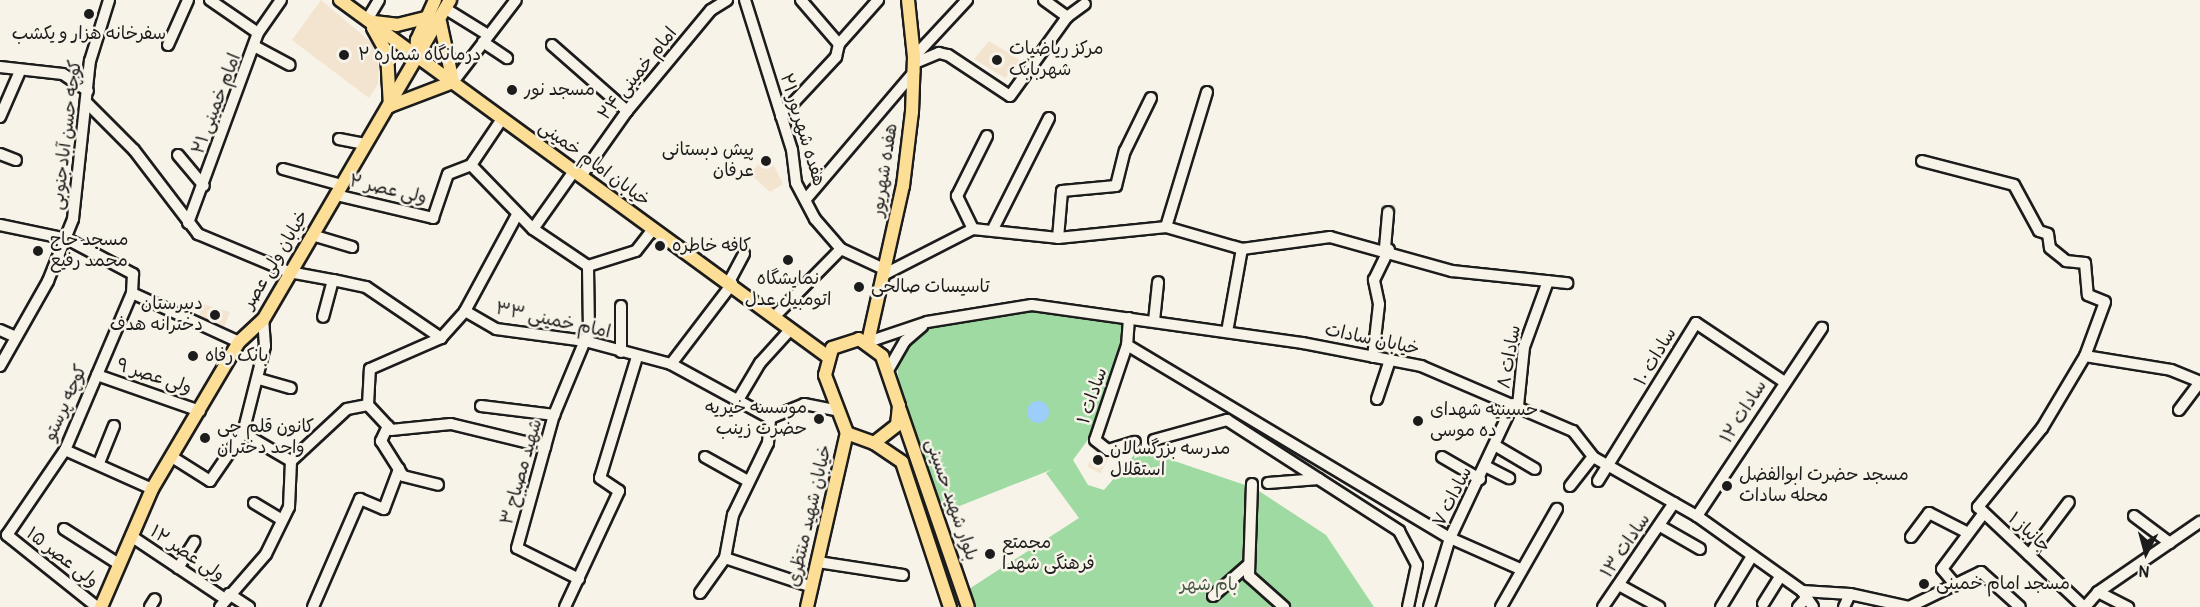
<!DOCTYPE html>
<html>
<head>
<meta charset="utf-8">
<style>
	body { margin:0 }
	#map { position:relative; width:2200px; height:607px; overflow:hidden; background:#f7f3e8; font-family:Pangolin,"Playpen Sans Arabic",sans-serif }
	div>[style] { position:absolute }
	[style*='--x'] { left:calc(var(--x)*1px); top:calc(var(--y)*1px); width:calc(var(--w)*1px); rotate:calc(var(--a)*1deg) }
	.built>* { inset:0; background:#f2e4cf; transform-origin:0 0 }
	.green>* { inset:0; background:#9edaa1 }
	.water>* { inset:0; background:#9dcdf9 }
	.round { border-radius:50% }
	.roads { filter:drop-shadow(2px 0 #1c1c1c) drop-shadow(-2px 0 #1c1c1c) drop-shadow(0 2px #1c1c1c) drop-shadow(0 -2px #1c1c1c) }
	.minor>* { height:10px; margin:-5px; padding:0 5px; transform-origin:5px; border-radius:5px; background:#f7f3e8 }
	.major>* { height:12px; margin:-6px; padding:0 6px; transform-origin:6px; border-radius:6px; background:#fcde96 }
	.dots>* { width:16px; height:16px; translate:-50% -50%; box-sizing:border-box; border:3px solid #f7f3e8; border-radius:50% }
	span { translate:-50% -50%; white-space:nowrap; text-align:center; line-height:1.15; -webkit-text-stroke:5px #f7f3e8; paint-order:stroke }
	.poi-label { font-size:18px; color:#1c1c1c }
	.left { translate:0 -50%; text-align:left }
	.right { translate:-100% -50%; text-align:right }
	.street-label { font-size:18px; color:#1c1c1c }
	.park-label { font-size:18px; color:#435544 }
	.north { position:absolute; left:2116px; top:523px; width:60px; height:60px; -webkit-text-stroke:4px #f7f3e8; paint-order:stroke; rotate:186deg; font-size:16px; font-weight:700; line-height:24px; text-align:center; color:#1c1c1c }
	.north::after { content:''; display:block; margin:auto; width:21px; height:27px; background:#1c1c1c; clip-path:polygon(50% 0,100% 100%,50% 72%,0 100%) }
</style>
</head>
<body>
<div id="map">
	<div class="built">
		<div style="clip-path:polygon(321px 0,372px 43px,379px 67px,378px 84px,369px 98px,292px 40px)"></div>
		<div style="clip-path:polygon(989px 41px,1020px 60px,1005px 78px,974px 59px)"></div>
		<div style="clip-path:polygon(768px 153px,783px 184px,770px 192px,750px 174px)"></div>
		<div style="clip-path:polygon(203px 304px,230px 312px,224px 328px,199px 318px)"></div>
		<div style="left:1097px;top:448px;width:15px;height:21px;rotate:28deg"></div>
	</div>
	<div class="green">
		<div style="clip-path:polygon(1034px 310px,1123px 325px,1123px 344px,1090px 437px,1073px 460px,1088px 485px,1104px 490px,1139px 449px,1248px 486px,1247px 577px,1279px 607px,975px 607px,969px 589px,1079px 518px,1046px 473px,1053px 469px,942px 513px,900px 392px,897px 365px,906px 345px,929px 326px)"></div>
		<div style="clip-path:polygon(1259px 491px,1326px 535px,1374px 607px,1292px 607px,1268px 592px,1254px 574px)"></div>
	</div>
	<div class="water">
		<div class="round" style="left:1027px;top:401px;width:22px;height:22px"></div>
	</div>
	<div class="roads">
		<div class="minor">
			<div style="--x:210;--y:0;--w:58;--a:34.5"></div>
			<div style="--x:745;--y:0;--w:157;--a:72.6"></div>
			<div style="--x:792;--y:150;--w:33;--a:83"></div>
			<div style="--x:796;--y:183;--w:41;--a:62.2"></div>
			<div style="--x:815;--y:219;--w:40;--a:49"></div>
			<div style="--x:841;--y:249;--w:50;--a:25"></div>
			<div style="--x:801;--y:0;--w:58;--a:49.2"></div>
			<div style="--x:1044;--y:0;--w:29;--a:36"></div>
			<div style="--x:446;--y:9;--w:49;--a:31.8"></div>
			<div style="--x:367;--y:20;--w:23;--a:-59"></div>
			<div style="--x:483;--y:42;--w:29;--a:34"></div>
			<div style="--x:168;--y:45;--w:49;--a:-66"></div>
			<div style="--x:552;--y:45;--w:100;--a:41.3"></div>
			<div style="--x:256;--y:47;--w:38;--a:28"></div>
			<div style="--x:914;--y:57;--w:78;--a:-47.1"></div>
			<div style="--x:915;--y:63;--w:26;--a:-23"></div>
			<div style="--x:939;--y:53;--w:9;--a:13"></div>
			<div style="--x:948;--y:55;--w:74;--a:33.5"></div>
			<div style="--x:1010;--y:96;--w:97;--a:-54.2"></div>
			<div style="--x:1067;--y:17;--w:22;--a:-36"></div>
			<div style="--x:0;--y:67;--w:63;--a:6.3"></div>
			<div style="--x:63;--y:74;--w:30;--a:34"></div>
			<div style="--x:453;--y:82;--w:103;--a:-52.5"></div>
			<div style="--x:87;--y:103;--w:66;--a:45"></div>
			<div style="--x:134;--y:150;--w:106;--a:52.7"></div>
			<div style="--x:198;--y:234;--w:99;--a:22.7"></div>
			<div style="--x:289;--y:272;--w:45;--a:10.3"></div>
			<div style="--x:333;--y:280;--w:38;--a:105"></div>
			<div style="--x:781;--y:116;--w:81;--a:-47"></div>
			<div style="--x:836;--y:57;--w:13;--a:-77"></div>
			<div style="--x:839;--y:44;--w:59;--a:-48.4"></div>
			<div style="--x:0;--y:117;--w:50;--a:-66.5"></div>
			<div style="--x:502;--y:119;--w:55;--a:124"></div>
			<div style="--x:471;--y:165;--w:89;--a:45.9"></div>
			<div style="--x:533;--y:229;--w:66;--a:33.9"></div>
			<div style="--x:339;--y:139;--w:25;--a:11"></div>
			<div style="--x:0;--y:154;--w:17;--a:21"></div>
			<div style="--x:178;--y:155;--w:40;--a:50"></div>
			<div style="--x:1922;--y:161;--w:95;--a:14.6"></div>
			<div style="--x:2014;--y:185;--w:52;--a:61.5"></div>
			<div style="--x:2039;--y:231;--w:9;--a:18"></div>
			<div style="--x:2048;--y:234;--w:14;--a:82"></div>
			<div style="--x:2050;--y:248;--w:21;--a:39"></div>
			<div style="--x:2066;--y:261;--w:19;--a:6"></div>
			<div style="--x:2085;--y:263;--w:32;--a:85"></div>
			<div style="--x:2088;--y:295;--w:18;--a:22"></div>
			<div style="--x:2105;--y:302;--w:58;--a:110.3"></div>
			<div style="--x:2085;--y:356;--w:84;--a:120.8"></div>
			<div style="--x:2042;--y:428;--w:102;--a:129"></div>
			<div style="--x:1978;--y:507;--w:146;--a:43.3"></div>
			<div style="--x:283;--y:169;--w:60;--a:15.4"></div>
			<div style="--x:581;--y:176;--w:80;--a:-54.7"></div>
			<div style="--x:627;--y:111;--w:131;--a:-50.3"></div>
			<div style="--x:711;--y:10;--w:19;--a:-32"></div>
			<div style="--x:336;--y:195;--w:100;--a:13.3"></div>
			<div style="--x:433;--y:218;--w:46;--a:-71.2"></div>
			<div style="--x:448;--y:174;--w:25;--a:-21"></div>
			<div style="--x:806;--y:199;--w:167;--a:-49.6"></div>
			<div style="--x:188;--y:223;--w:202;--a:-69.8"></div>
			<div style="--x:258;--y:33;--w:40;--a:-55.1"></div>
			<div style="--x:0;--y:225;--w:68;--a:11.8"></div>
			<div style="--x:67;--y:239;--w:75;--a:27.9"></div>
			<div style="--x:133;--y:274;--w:19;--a:93"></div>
			<div style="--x:132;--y:293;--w:171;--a:113.1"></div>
			<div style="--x:65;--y:450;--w:103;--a:124.3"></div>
			<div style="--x:7;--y:535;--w:115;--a:38.7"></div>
			<div style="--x:994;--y:227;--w:122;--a:-63.2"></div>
			<div style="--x:1166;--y:227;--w:141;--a:-73.1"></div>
			<div style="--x:533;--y:229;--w:71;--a:-54.7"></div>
			<div style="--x:973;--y:229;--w:37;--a:-116"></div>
			<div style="--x:957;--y:196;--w:67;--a:-63.4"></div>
			<div style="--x:312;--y:235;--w:42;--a:16.7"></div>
			<div style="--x:1058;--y:238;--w:47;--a:-85.1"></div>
			<div style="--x:1062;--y:191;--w:54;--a:-5.3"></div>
			<div style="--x:1116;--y:186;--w:36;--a:-76"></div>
			<div style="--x:1125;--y:151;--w:59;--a:-63.9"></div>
			<div style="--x:1385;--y:248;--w:36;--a:-85"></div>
			<div style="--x:588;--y:266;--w:50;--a:-17.4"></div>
			<div style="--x:636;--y:251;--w:28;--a:-52"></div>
			<div style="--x:885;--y:274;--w:99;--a:-27.1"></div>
			<div style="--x:973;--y:229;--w:85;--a:6"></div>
			<div style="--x:1058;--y:238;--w:109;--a:-5.8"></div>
			<div style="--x:1166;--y:227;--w:79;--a:16.1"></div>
			<div style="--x:1242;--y:249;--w:89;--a:-7.8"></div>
			<div style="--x:1330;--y:237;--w:127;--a:15.6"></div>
			<div style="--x:1452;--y:271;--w:116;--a:6"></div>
			<div style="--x:333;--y:280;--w:34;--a:12"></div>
			<div style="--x:366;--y:287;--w:91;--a:34.2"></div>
			<div style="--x:729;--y:282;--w:32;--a:-62"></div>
			<div style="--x:132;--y:293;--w:118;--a:24.6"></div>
			<div style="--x:465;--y:311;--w:36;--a:30"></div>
			<div style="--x:496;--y:329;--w:90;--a:7.7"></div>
			<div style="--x:585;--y:341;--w:89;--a:15"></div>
			<div style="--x:671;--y:364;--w:113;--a:28.6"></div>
			<div style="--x:770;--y:418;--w:37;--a:-22"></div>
			<div style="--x:804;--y:404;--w:32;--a:11"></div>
			<div style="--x:774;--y:317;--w:95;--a:-45.4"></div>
			<div style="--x:1129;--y:318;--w:27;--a:94"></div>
			<div style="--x:1127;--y:345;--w:100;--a:108.6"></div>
			<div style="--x:1095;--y:440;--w:16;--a:38"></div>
			<div style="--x:1108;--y:450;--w:28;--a:-17"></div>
			<div style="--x:1154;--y:321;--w:39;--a:-84"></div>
			<div style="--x:0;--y:330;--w:17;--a:24"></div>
			<div style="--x:1227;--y:332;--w:84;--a:-79.8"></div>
			<div style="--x:868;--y:342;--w:62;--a:-18.7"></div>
			<div style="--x:927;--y:322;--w:106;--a:-9.2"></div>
			<div style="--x:1032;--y:305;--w:274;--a:8"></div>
			<div style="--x:1303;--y:343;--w:120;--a:11"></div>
			<div style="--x:1421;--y:366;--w:165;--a:23.2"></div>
			<div style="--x:1573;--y:431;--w:33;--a:52"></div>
			<div style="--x:1593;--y:457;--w:120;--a:29.6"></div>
			<div style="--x:1697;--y:516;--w:129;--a:35.5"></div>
			<div style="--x:1802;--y:591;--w:19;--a:55"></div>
			<div style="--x:1127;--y:345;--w:376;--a:30.9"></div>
			<div style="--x:1450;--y:538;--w:77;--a:23.9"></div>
			<div style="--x:621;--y:352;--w:46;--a:-90"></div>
			<div style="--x:2085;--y:356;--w:87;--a:9.2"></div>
			<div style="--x:2171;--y:370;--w:31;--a:22"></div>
			<div style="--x:2200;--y:382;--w:35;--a:127"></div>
			<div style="--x:1373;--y:357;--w:53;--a:-83.5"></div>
			<div style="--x:1379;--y:304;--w:25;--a:-102"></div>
			<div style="--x:1374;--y:280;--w:34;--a:-64"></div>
			<div style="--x:671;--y:364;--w:101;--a:-52.7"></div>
			<div style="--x:0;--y:366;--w:98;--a:-60.5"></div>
			<div style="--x:48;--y:281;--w:67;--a:-68"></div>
			<div style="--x:73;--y:219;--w:159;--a:-83.9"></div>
			<div style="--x:90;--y:61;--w:64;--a:-72.7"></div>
			<div style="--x:887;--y:372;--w:36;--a:-60"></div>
			<div style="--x:905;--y:341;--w:23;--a:-41"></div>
			<div style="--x:97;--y:375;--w:109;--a:19.3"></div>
			<div style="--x:259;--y:379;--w:33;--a:16"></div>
			<div style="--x:1377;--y:399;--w:41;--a:-71.6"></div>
			<div style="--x:738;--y:400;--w:43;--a:-59.3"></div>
			<div style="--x:760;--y:363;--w:45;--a:-47.7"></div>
			<div style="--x:368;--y:405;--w:34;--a:47"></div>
			<div style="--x:391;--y:430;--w:60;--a:-5.7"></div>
			<div style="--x:451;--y:424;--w:97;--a:13.7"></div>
			<div style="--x:481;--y:406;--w:74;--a:7"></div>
			<div style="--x:1518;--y:406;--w:59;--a:-84.2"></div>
			<div style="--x:1524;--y:347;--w:70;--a:-70"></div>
			<div style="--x:388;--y:426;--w:17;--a:115"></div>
			<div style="--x:381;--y:441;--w:41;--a:57.8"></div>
			<div style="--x:403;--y:476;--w:36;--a:14"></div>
			<div style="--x:243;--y:433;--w:90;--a:-75.8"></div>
			<div style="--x:265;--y:346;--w:26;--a:-94"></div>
			<div style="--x:243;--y:433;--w:56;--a:30.3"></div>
			<div style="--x:1154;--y:440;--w:76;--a:-15.3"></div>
			<div style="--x:1227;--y:420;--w:205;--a:32.8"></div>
			<div style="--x:1399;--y:531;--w:38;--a:62"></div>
			<div style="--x:1417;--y:565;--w:43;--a:102.1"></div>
			<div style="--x:1496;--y:446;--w:45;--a:30.5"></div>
			<div style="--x:65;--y:450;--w:95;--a:24.1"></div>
			<div style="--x:172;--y:457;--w:45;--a:32.3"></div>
			<div style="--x:210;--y:481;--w:58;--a:-55.5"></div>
			<div style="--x:705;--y:457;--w:49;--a:29.2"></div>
			<div style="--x:1442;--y:457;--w:44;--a:30.1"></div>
			<div style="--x:99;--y:463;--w:40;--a:-68"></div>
			<div style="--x:1487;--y:467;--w:25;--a:27"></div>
			<div style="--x:1598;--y:481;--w:186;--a:-58.2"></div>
			<div style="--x:1696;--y:323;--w:105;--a:33.7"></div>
			<div style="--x:1268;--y:483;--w:51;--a:-4.5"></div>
			<div style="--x:1252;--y:484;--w:92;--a:91.9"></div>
			<div style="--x:1249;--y:576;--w:47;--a:41.5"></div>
			<div style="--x:1570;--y:486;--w:37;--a:-52"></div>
			<div style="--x:254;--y:503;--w:33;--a:31"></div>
			<div style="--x:1697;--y:516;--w:226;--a:-56.4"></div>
			<div style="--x:2134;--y:516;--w:45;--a:36.9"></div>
			<div style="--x:1660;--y:526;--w:46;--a:29.9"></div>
			<div style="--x:64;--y:529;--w:65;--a:32.5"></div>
			<div style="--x:131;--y:536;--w:113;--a:33.8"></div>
			<div style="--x:1911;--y:537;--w:30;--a:-53"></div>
			<div style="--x:1929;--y:513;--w:44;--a:27.1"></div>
			<div style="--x:2029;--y:555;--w:66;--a:-53"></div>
			<div style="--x:725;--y:558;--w:92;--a:18.4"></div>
			<div style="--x:818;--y:562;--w:86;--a:8.7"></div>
			<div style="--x:178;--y:568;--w:31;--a:-58"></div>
			<div style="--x:579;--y:579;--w:69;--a:-153.4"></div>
			<div style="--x:517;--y:548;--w:138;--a:-74.5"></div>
			<div style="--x:554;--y:415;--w:91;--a:-67.4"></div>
			<div style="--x:589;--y:331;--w:65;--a:-90.9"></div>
			<div style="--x:1953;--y:582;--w:17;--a:-130"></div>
			<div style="--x:1942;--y:569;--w:69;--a:-53.3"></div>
			<div style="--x:1619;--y:585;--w:46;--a:28.8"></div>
			<div style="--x:1802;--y:591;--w:48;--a:3.6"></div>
			<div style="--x:1850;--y:594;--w:60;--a:12.4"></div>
			<div style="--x:1909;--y:607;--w:80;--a:-25.9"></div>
			<div style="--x:1981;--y:572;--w:52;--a:41.9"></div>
			<div style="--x:2098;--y:592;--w:34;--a:27"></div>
			<div style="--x:700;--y:593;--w:43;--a:-54.5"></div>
			<div style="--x:725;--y:558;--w:44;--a:-79.5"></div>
			<div style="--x:733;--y:515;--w:80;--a:-64.1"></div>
			<div style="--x:768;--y:443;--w:25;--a:-85"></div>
			<div style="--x:229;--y:594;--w:24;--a:33"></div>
			<div style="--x:1213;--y:596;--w:48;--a:-41.6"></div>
			<div style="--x:1763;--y:604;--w:32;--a:-58"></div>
			<div style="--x:150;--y:607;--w:9;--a:-58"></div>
			<div style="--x:220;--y:607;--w:70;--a:-49"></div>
			<div style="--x:266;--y:554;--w:52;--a:-63.9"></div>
			<div style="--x:289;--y:507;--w:46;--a:-87.5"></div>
			<div style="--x:291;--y:461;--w:76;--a:-42.9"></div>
			<div style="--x:347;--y:409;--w:21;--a:-11"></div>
			<div style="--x:368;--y:405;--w:36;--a:-87"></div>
			<div style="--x:370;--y:369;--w:77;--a:-23.6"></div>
			<div style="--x:441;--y:338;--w:36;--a:-48"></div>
			<div style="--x:465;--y:311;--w:109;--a:-61.6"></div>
			<div style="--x:313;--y:607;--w:118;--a:-66.5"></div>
			<div style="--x:360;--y:499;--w:26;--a:23"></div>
			<div style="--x:384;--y:509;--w:43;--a:-69.4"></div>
			<div style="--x:565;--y:607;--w:128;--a:-65"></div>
			<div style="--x:619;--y:491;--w:23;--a:-146"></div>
			<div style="--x:600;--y:478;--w:127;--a:-73"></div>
			<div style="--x:1429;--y:607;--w:72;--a:-73.1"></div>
			<div style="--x:1450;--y:538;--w:148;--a:-64.8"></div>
			<div style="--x:1501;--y:607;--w:113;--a:-60.3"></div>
			<div style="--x:1603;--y:607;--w:126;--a:-55.7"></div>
			<div style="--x:1721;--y:607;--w:60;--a:-58.7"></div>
			<div style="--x:1798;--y:607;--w:12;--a:-48"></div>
			<div style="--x:1844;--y:607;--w:14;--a:-65"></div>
			<div style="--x:2085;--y:607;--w:20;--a:-49"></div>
			<div style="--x:2098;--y:592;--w:124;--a:-34.5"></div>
		</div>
		<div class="major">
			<div style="--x:340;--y:0;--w:603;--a:36.17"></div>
			<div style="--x:374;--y:22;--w:23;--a:7"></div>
			<div style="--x:397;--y:25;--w:30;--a:-14"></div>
			<div style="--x:373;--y:28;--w:29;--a:61"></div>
			<div style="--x:387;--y:53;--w:53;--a:86.8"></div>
			<div style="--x:390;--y:106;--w:67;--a:-20.9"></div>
			<div style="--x:453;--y:82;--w:61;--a:-102.2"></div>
			<div style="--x:416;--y:57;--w:17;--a:-87"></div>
			<div style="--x:417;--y:40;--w:44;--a:-65.8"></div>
			<div style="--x:859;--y:339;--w:29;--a:36"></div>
			<div style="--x:882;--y:356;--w:53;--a:71.2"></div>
			<div style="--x:899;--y:406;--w:19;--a:96"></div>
			<div style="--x:897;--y:425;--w:29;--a:142"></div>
			<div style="--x:874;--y:443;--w:29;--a:-160"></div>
			<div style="--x:847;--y:433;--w:62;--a:-110.8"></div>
			<div style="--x:825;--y:375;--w:28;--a:-75"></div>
			<div style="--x:832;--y:348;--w:28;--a:-18"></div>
			<div style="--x:868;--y:342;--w:160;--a:-77.4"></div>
			<div style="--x:903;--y:186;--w:75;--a:-83.1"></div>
			<div style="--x:912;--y:112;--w:55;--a:-87.9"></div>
			<div style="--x:914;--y:57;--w:57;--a:-96"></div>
			<div style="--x:900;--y:410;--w:208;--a:71"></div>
			<div style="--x:874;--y:443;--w:34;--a:34"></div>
			<div style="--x:902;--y:462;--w:153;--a:71.7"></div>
			<div style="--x:101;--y:607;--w:129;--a:-66.6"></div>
			<div style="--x:152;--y:489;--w:171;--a:-59.4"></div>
			<div style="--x:239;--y:342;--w:33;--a:-43"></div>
			<div style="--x:263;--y:320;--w:371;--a:-59.7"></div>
			<div style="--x:807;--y:607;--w:179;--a:-77.1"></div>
		</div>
	</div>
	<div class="dots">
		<div style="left:89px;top:14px;background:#1c1c1c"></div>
		<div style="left:344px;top:55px;background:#1c1c1c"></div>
		<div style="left:997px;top:60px;background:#1c1c1c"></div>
		<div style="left:512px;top:90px;background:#1c1c1c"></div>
		<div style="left:766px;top:161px;background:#1c1c1c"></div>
		<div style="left:660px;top:246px;background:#1c1c1c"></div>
		<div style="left:38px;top:251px;background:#1c1c1c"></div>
		<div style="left:788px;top:260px;background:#1c1c1c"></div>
		<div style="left:859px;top:287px;background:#1c1c1c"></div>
		<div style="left:215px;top:315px;background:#1c1c1c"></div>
		<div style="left:193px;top:356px;background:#1c1c1c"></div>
		<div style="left:819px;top:419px;background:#1c1c1c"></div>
		<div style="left:1418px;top:421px;background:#1c1c1c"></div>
		<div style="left:205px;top:438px;background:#1c1c1c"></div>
		<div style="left:1098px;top:460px;background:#1c1c1c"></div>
		<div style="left:1727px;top:486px;background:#1c1c1c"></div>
		<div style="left:990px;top:554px;background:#1c1c1c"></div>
		<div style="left:1924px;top:584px;background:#1c1c1c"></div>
	</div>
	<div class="poi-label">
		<span style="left:89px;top:34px">سفرخانه هزار و یکشب</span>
		<span class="left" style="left:1009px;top:60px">مرکز ریاضیات<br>شهربابک</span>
		<span class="left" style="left:358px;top:55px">درمانگاه شماره ۲</span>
		<span class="left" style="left:524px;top:90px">مسجد نور</span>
		<span class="right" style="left:754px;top:161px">پیش دبستانی<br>عرفان</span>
		<span class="left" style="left:50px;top:251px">مسجد حاج<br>محمد رفیع</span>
		<span class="left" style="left:672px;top:246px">کافه خاطره</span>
		<span style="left:788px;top:290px">نمایشگاه<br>اتومبیل عدل</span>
		<span class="left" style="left:871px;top:287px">تاسیسات صالحی</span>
		<span class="right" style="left:203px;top:315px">دبیرستان<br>دخترانه هدف</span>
		<span class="left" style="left:205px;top:356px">بانک رفاه</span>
		<span class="right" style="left:807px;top:419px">موسسه خیریه<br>حضرت زینب</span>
		<span class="left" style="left:1430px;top:421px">حسینیه شهدای<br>ده موسی</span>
		<span class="left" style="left:217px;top:438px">کانون قلم چی<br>واحد دختران</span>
		<span class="left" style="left:1110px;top:460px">مدرسه بزرگسالان<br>استقلال</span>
		<span class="left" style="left:1739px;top:486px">مسجد حضرت ابوالفضل<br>محله سادات</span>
		<span class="left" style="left:1002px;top:554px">مجمتع<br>فرهنگی شهدا</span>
		<span class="left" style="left:1936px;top:584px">مسجد امام خمینی</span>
	</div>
	<div class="street-label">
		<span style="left:638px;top:74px;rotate:-51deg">امام خمینی ۲۴</span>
		<span style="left:217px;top:104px;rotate:-69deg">امام خمینی ۲۱</span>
		<span style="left:802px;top:130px;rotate:73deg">هفده شهریور ۲۱</span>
		<span style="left:67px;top:135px;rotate:-83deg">کوچه حسن آبادجنوبی</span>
		<span style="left:594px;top:164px;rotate:36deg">خیابان امام خمینی</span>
		<span style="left:885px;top:170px;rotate:-81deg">هفده شهریور</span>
		<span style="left:388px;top:190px;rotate:13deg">ولی عصر ۲</span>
		<span style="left:276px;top:260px;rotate:-59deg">خیابان ولی عصر</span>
		<span style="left:553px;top:321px;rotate:12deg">امام خمینی ۳۳</span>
		<span style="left:1372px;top:340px;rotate:12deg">خیابان سادات</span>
		<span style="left:1510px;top:357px;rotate:-80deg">سادات ۸</span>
		<span style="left:1656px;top:357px;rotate:-59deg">سادات ۱۰</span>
		<span style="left:154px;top:377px;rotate:18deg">ولی عصر ۹</span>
		<span style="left:1093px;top:396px;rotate:-71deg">سادات ۱</span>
		<span style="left:66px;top:403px;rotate:-66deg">کوچه پرستو</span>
		<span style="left:1744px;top:412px;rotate:-58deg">سادات ۱۲</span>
		<span style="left:522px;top:472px;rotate:-74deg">شهید مصباح ۳</span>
		<span style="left:1453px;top:497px;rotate:-63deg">سادات ۷</span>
		<span style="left:951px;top:500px;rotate:71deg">بلوار شهید حسینی</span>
		<span style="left:810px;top:516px;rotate:-77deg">خیابان شهید منتظری</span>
		<span style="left:2029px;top:533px;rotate:42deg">جانباز ۱</span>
		<span style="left:1626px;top:546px;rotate:-56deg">سادات ۱۳</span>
		<span style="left:187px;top:554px;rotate:34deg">ولی عصر ۱۲</span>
		<span style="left:62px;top:558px;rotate:38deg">ولی عصر ۱۵</span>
	</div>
	<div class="park-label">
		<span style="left:1209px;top:585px">بام شهر</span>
	</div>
	<div class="north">N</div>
</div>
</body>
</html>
